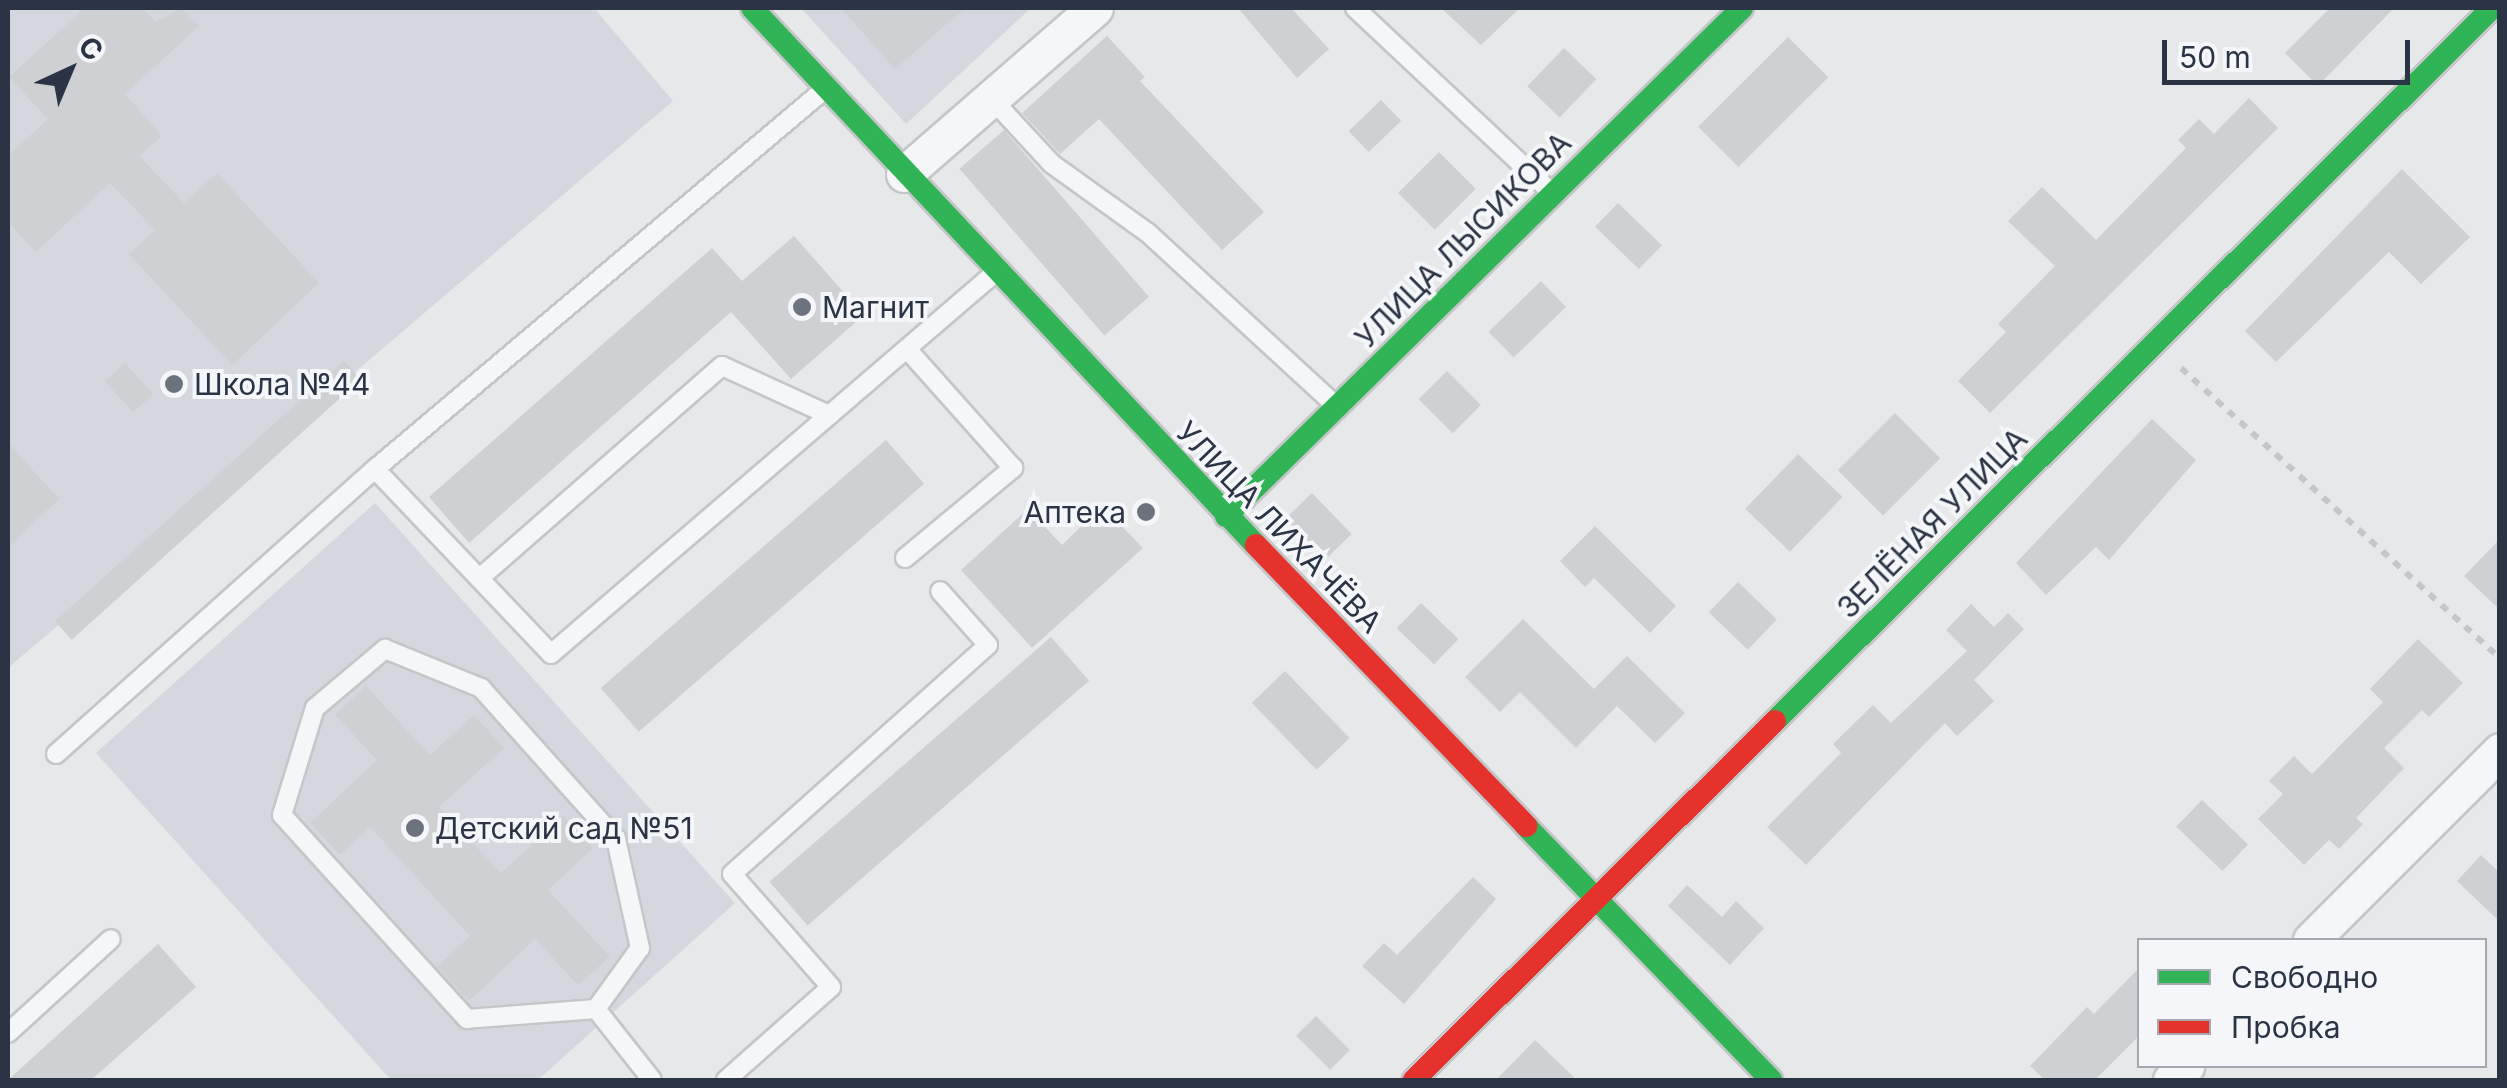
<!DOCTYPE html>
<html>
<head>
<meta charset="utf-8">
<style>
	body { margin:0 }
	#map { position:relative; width:2507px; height:1088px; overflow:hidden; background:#e6e8ea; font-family:Inter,sans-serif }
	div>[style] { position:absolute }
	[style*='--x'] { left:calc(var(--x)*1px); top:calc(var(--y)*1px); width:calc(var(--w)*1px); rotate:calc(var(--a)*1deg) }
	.built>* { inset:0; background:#d4d7dd }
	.building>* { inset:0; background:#ced0d3; transform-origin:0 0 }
	.path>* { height:6px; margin-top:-3px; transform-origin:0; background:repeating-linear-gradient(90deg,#c5c6ca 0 8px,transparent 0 16px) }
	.roads { filter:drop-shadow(2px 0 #c4c6c8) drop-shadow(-2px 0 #c4c6c8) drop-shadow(0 2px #c4c6c8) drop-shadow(0 -2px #c4c6c8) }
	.lane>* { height:18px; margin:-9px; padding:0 9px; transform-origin:9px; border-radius:9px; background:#f5f6f7 }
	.street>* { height:35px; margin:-17.5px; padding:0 17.5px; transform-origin:17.5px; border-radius:17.5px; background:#f5f6f7 }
	.fast>* { height:22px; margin:-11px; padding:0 11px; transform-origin:11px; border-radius:11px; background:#30b455 }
	.jam>* { height:22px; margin:-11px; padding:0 11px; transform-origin:11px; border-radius:11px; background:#e5322d }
	.dots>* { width:28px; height:28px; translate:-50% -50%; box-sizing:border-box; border:5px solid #f4f6f9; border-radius:50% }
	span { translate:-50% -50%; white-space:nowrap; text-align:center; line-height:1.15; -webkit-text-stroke:8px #f4f6f9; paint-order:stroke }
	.street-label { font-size:30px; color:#2b3445 }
	.poi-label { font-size:30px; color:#2b3445 }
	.left { translate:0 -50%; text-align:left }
	.right { translate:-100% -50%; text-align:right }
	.frame { position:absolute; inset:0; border:10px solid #2b3445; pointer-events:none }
	.legend { position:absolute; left:2137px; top:938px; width:350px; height:130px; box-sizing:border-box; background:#f4f6f9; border:2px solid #a4a8b1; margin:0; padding:12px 18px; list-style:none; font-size:30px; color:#2b3445 }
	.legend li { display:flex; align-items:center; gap:20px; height:50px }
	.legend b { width:50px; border:2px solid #a4a8b1 }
	.north { position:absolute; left:20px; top:20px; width:100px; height:100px; -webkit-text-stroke:8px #f4f6f9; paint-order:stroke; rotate:44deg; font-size:28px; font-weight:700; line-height:40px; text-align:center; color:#2b3445 }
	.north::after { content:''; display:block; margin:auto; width:35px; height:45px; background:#2b3445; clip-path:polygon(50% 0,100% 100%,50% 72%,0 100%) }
	.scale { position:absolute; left:2162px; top:40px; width:248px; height:45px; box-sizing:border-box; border:5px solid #2b3445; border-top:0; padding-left:12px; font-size:30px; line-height:35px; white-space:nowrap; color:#2b3445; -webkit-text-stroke:8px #f4f6f9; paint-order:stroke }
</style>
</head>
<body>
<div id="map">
	<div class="built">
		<div style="clip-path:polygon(8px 8px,594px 8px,673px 101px,8px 668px)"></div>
		<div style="clip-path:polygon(801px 8px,1031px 8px,906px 124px)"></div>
		<div style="clip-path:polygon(375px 503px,735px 903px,538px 1080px,391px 1080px,96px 753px)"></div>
	</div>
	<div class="building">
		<div style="clip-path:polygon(85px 8px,142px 8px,156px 22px,181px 8px,199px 26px,125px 94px,162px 136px,139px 156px,184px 203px,217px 173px,319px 283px,232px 365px,129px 254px,155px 230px,110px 183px,36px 252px,8px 222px,8px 156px,48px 119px,9px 77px)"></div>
		<div style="clip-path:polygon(841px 8px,965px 8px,895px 69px)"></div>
		<div style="clip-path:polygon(1238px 8px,1291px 8px,1329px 49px,1297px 78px)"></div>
		<div style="clip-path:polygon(1441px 8px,1520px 8px,1481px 45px)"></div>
		<div style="clip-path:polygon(2330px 8px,2394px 8px,2318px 86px,2285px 53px)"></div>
		<div style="clip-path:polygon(1107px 36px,1145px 77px,1140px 81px,1264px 212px,1222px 250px,1099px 119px,1060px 154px,1022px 113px)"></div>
		<div style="left:1788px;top:37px;width:57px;height:127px;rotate:45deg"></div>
		<div style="left:1564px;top:48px;width:45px;height:53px;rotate:44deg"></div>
		<div style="clip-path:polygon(2249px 98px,2278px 128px,1990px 413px,1958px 381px,2006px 332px,1998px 324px,2055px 266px,2008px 221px,2042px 187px,2096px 240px,2186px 148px,2178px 140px,2199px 119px,2214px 134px)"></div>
		<div style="left:1381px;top:100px;width:29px;height:45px;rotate:46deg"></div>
		<div style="left:1004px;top:130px;width:221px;height:59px;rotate:49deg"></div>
		<div style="left:1439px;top:152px;width:52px;height:58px;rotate:45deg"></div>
		<div style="clip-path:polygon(2402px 169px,2470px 237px,2421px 284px,2389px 252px,2276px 362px,2245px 331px)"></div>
		<div style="left:1618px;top:203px;width:61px;height:33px;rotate:44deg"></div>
		<div style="clip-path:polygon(794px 236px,864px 315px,791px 379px,731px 312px,469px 543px,429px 497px,712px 248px,742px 281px)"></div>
		<div style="left:1541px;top:281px;width:36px;height:73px;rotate:46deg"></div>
		<div style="left:344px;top:361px;width:25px;height:389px;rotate:48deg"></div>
		<div style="left:125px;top:363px;width:42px;height:27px;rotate:48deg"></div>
		<div style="left:1447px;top:371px;width:48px;height:40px;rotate:45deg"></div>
		<div style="left:1895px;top:413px;width:64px;height:81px;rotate:45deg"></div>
		<div style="clip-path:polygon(2152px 419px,2196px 460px,2109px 560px,2096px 547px,2046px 595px,2016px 563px)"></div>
		<div style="left:886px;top:440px;width:58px;height:378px;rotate:49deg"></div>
		<div style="clip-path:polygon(8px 443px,59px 499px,8px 547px)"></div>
		<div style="left:1798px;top:454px;width:62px;height:76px;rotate:44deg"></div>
		<div style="left:1312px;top:493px;width:57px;height:37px;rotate:46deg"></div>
		<div style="clip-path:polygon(1102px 506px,1143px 548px,1032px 648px,961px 570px,1028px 509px,1062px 545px)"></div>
		<div style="clip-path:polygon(1595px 526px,1676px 606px,1650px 633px,1594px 578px,1585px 587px,1560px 561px)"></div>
		<div style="clip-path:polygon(2500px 539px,2500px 610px,2464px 576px)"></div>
		<div style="left:1738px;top:582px;width:54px;height:42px;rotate:44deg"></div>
		<div style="left:1421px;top:603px;width:52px;height:35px;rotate:44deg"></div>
		<div style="clip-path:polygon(1971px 604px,1994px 627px,2008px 613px,2024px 629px,1974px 680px,1994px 701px,1957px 736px,1945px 723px,1806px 865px,1767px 827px,1841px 753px,1833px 744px,1873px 705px,1891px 723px,1967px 651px,1946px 630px)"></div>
		<div style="clip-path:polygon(1523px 619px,1594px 689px,1627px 656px,1685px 713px,1655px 743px,1617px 706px,1576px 748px,1520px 692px,1500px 712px,1465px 677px)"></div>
		<div style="left:1051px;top:637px;width:58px;height:373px;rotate:49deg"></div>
		<div style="clip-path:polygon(2418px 639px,2463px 683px,2429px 717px,2422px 710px,2384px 748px,2404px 768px,2356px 818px,2363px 824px,2339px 849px,2329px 840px,2304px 865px,2258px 819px,2283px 794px,2269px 781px,2294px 756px,2312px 774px,2383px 702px,2370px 689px)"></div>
		<div style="left:1285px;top:671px;width:93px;height:46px;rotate:46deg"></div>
		<div style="clip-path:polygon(366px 686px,430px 755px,474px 715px,504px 748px,439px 807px,501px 873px,563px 816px,593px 848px,548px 890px,610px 957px,578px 985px,535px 939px,469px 1001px,437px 967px,470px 936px,370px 827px,340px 855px,310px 823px,377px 760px,335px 715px)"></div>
		<div style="left:2202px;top:800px;width:64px;height:37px;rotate:44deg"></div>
		<div style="clip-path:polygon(2481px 855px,2500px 873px,2500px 922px,2457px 881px)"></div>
		<div style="clip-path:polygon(1473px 877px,1496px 899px,1404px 1004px,1362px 966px,1384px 943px,1397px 955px)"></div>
		<div style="clip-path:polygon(1687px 885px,1722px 917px,1736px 901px,1764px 928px,1730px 965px,1668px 906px)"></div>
		<div style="clip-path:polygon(158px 944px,196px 987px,91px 1080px,8px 1080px)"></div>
		<div style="clip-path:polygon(2140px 967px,2140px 1035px,2095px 1080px,2045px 1080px,2030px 1066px,2087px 1007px,2094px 1014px)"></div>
		<div style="left:1316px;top:1016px;width:48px;height:28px;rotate:45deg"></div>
		<div style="clip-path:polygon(1535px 1040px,1577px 1080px,1496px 1080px)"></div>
	</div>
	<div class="path">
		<div style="--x:2181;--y:368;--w:431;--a:42.3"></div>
	</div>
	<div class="roads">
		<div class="lane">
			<div style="--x:1355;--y:8;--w:269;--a:43.2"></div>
			<div style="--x:991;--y:98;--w:90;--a:47.3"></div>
			<div style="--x:1052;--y:164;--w:118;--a:35.7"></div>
			<div style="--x:1148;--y:233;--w:251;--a:42.6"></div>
			<div style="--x:375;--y:469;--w:255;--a:46.4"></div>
			<div style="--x:551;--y:654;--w:579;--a:-40.65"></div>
			<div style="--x:905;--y:558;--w:141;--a:-39.8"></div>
			<div style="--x:1013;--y:468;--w:159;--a:-131.7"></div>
			<div style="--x:482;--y:576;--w:319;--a:-41.2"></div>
			<div style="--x:722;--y:366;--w:118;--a:24.6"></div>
			<div style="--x:385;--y:649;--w:104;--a:22.1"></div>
			<div style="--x:481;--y:688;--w:203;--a:48.2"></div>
			<div style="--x:616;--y:839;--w:112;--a:77.6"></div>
			<div style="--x:640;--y:948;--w:75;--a:125.8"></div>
			<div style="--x:596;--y:1009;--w:129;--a:175.6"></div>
			<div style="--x:467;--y:1019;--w:275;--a:-132.2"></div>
			<div style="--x:282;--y:815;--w:112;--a:-72.9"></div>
			<div style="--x:315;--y:708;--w:92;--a:-40.1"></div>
			<div style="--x:56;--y:754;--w:428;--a:-41.8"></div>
			<div style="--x:375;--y:469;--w:589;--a:-40.18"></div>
			<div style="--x:596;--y:1009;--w:90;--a:51.7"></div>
			<div style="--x:8;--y:1033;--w:139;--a:-42.4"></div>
			<div style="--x:726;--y:1080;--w:140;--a:-41.5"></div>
			<div style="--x:831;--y:987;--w:150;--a:-131.2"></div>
			<div style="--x:732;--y:874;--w:343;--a:-41.8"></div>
			<div style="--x:988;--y:645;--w:72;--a:-131.6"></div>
		</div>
		<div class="street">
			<div style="--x:904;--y:174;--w:253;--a:-41"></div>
			<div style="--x:2311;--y:940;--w:267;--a:-45"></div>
			<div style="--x:2171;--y:1080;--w:21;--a:-43"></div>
		</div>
		<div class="fast">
			<div style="--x:752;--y:8;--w:736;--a:46.82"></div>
			<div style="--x:1226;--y:516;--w:724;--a:-44.55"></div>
			<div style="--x:1775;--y:721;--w:1011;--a:-44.84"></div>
			<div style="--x:1526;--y:826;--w:353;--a:46"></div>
		</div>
		<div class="jam">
			<div style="--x:1256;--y:545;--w:390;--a:46.1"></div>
			<div style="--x:1414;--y:1080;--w:509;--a:-44.84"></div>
		</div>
	</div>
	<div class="dots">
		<div style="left:802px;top:307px;background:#6c737f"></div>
		<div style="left:174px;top:384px;background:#6c737f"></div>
		<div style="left:1146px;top:512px;background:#6c737f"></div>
		<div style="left:415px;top:828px;background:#6c737f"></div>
	</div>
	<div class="street-label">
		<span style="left:1463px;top:240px;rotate:-45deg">УЛИЦА ЛЫСИКОВА</span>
		<span style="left:1932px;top:523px;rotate:-45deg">ЗЕЛЁНАЯ УЛИЦА</span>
		<span style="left:1279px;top:527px;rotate:46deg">УЛИЦА ЛИХАЧЁВА</span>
	</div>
	<div class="poi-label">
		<span class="left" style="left:822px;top:307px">Магнит</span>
		<span class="left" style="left:194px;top:384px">Школа №44</span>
		<span class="right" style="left:1126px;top:512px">Аптека</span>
		<span class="left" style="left:435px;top:828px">Детский сад №51</span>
	</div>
	<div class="frame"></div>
	<ul class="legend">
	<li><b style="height:12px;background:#30b455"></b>Свободно</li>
	<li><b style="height:12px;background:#e5322d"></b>Пробка</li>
	</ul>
	<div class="north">С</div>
	<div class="scale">50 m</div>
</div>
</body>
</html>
